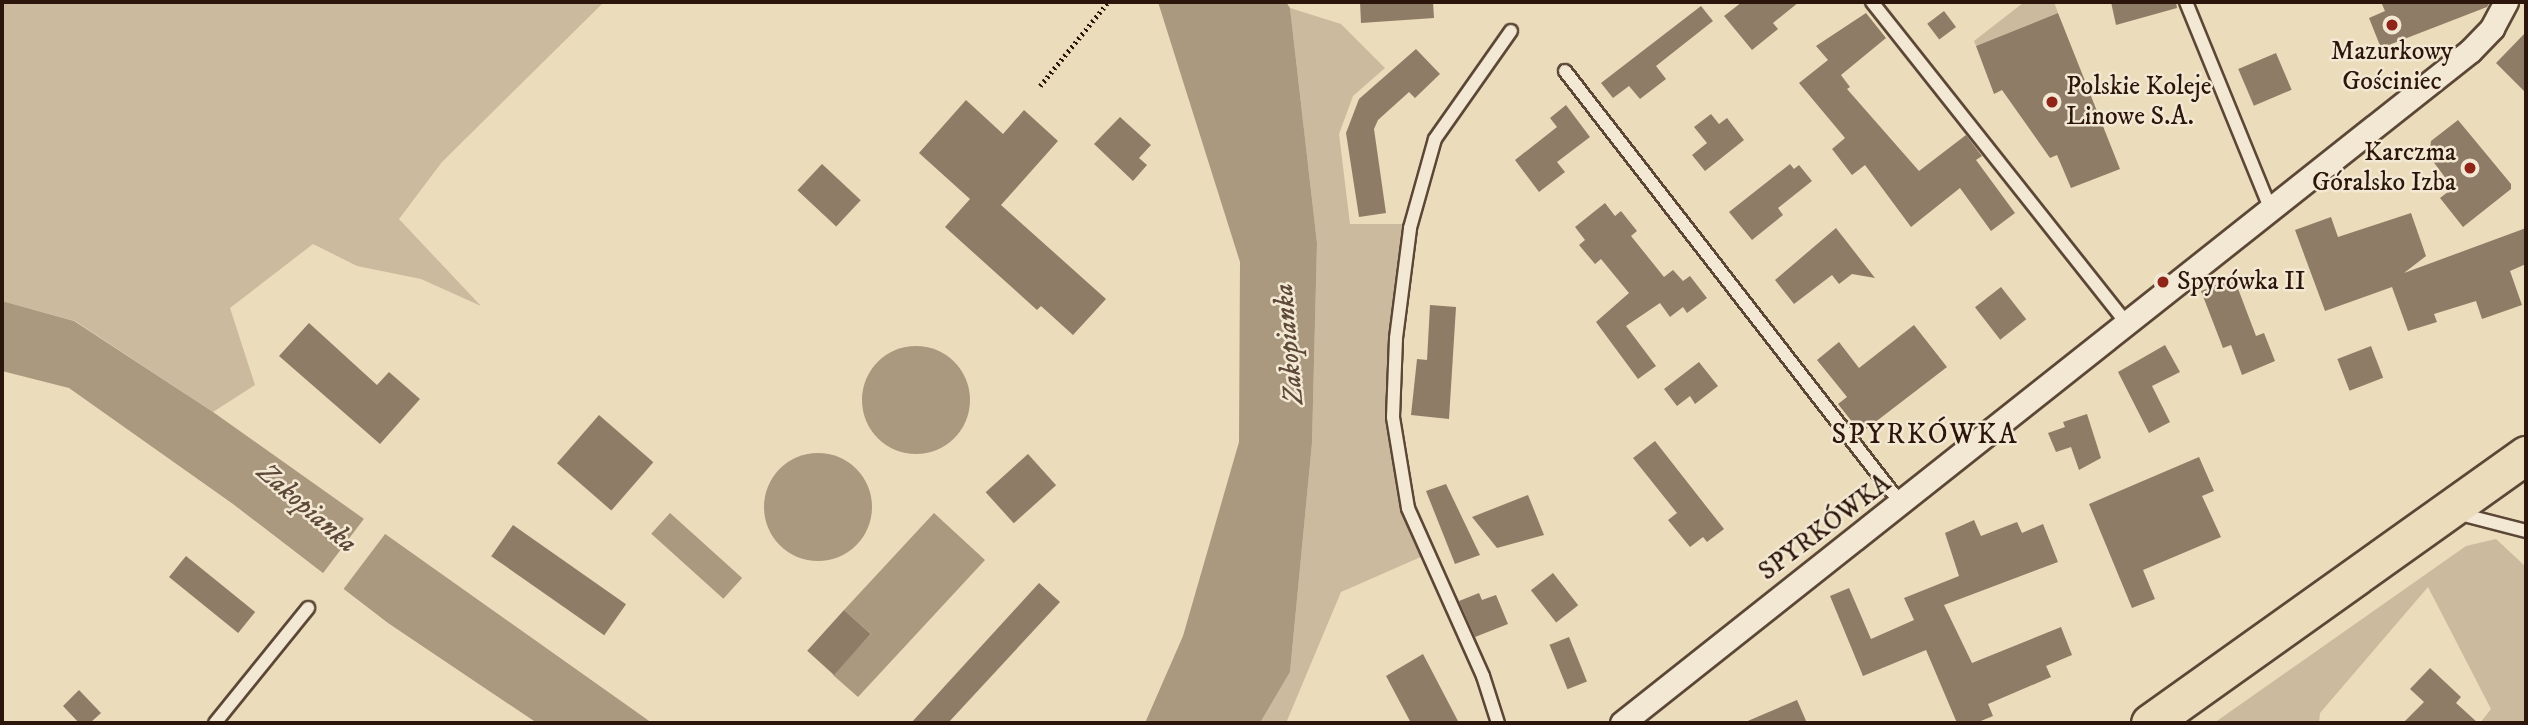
<!DOCTYPE html>
<html>
<head>
<meta charset="utf-8">
<style>
	body { margin:0 }
	#map { position:relative; width:2528px; height:725px; overflow:hidden; background:#ebdcbb; font-family:"IM FELL DW Pica",serif }
	div>[style] { position:absolute }
	[style*='--x'] { left:calc(var(--x)*1px); top:calc(var(--y)*1px); width:calc(var(--w)*1px); rotate:calc(var(--a)*1deg) }
	.green>* { inset:0; background:#cbba9d }
	.water>* { inset:0; background:#aa987f; transform-origin:0 0 }
	.round { border-radius:50% }
	.pier>* { inset:0; background:#ebdcbb; transform-origin:0 0 }
	.building>* { inset:0; background:#8f7c67; transform-origin:0 0 }
	.path>* { height:4.5px; margin-top:-2.25px; transform-origin:0; background:repeating-linear-gradient(90deg,#2c150b 0 2px,transparent 0 5.5px) }
	.roads { filter:drop-shadow(2px 0 #5c4737) drop-shadow(-2px 0 #5c4737) drop-shadow(0 2px #5c4737) drop-shadow(0 -2px #5c4737) }
	.lane>* { height:12px; margin:-6px; padding:0 6px; transform-origin:6px; border-radius:6px; background:#f2e8d3 }
	.street>* { height:23px; margin:-11.5px; padding:0 11.5px; transform-origin:11.5px; border-radius:11.5px; background:#f2e8d3 }
	.primary>* { height:37px; margin:-18.5px; padding:0 18.5px; transform-origin:18.5px; border-radius:18.5px; background:#ebdcbb }
	.dots>* { width:19px; height:19px; translate:-50% -50%; box-sizing:border-box; border:4px solid #f2e8d3; border-radius:50% }
	span { translate:-50% -50%; white-space:nowrap; text-align:center; line-height:1.15; -webkit-text-stroke:5px #f2e8d3; paint-order:stroke }
	.poi-label { font-size:26px; color:#2c150b }
	.left { translate:0 -50%; text-align:left }
	.right { translate:-100% -50%; text-align:right }
	.street-label { font-size:26px; color:#2c150b }
	.water-label { font-size:28px; color:#5e4939; font-style:italic }
	.neighbourhood-label { font-size:28px; color:#2c150b; letter-spacing:2px }
	.frame { position:absolute; inset:0; border:4px solid #2c150b; pointer-events:none }
</style>
</head>
<body>
<div id="map">
	<div class="green">
		<div style="clip-path:polygon(2px 2px,604px 2px,442px 162px,399px 219px,481px 306px,421px 279px,357px 266px,313px 244px,230px 308px,255px 385px,213px 412px,75px 321px,2px 301px)"></div>
		<div style="clip-path:polygon(2054px 2px,2058px 13px,1976px 46px,1974px 41px,2023px 3px)"></div>
		<div style="clip-path:polygon(1290px 8px,1341px 24px,1385px 68px,1353px 96px,1339px 134px,1350px 224px,1404px 224px,1387px 376px,1398px 495px,1423px 556px,1341px 592px,1286px 723px,1260px 723px,1290px 672px,1312px 443px,1317px 243px)"></div>
		<div style="clip-path:polygon(2496px 539px,2526px 567px,2526px 723px,2480px 723px,2491px 709px,2428px 587px,2320px 713px,2319px 723px,2214px 723px,2466px 546px)"></div>
	</div>
	<div class="water">
		<div style="clip-path:polygon(1158px 2px,1286px 2px,1290px 8px,1317px 243px,1312px 443px,1290px 672px,1260px 723px,1145px 723px,1183px 636px,1239px 442px,1240px 262px)"></div>
		<div style="clip-path:polygon(2px 301px,74px 321px,213px 412px,652px 723px,537px 723px,388px 623px,233px 504px,69px 388px,2px 371px)"></div>
		<div class="round" style="left:862px;top:346px;width:108px;height:108px"></div>
		<div class="round" style="left:764px;top:453px;width:108px;height:108px"></div>
		<div style="left:670px;top:513px;width:97px;height:28px;rotate:42deg"></div>
		<div style="clip-path:polygon(934px 513px,985px 560px,858px 697px,833px 675px,871px 634px,844px 610px)"></div>
	</div>
	<div class="pier">
		<div style="left:366px;top:516px;width:26px;height:75px;rotate:37deg"></div>
	</div>
	<div class="building">
		<div style="clip-path:polygon(1360px 2px,1433px 2px,1434px 18px,1361px 23px)"></div>
		<div style="clip-path:polygon(1742px 2px,1799px 2px,1773px 23px,1778px 29px,1752px 50px,1724px 16px)"></div>
		<div style="clip-path:polygon(2111px 2px,2176px 2px,2177px 8px,2116px 25px)"></div>
		<div style="clip-path:polygon(2381px 2px,2490px 2px,2487px 7px,2381px 48px,2369px 18px,2385px 11px)"></div>
		<div style="clip-path:polygon(1701px 6px,1713px 21px,1656px 66px,1666px 79px,1640px 99px,1629px 86px,1613px 98px,1601px 83px)"></div>
		<div style="left:1944px;top:11px;width:20px;height:21px;rotate:53deg"></div>
		<div style="clip-path:polygon(1866px 13px,1886px 38px,1841px 75px,1850px 87px,1847px 89px,1919px 171px,1966px 135px,1982px 156px,1976px 160px,2015px 213px,1991px 231px,1960px 188px,1911px 227px,1865px 165px,1852px 175px,1832px 149px,1845px 138px,1799px 83px,1828px 60px,1816px 46px)"></div>
		<div style="clip-path:polygon(2058px 13px,2120px 169px,2071px 188px,2057px 155px,2050px 158px,2002px 90px,1994px 94px,1976px 46px)"></div>
		<div style="clip-path:polygon(2526px 32px,2526px 93px,2496px 63px)"></div>
		<div style="clip-path:polygon(1416px 49px,1440px 74px,1415px 98px,1409px 92px,1378px 120px,1374px 129px,1386px 213px,1359px 217px,1346px 133px,1359px 99px)"></div>
		<div style="left:2276px;top:53px;width:40px;height:41px;rotate:67deg"></div>
		<div style="clip-path:polygon(966px 100px,1003px 134px,1024px 110px,1058px 141px,1001px 205px,1106px 299px,1073px 335px,1041px 306px,1037px 310px,945px 227px,970px 199px,919px 153px)"></div>
		<div style="clip-path:polygon(1566px 105px,1590px 137px,1557px 162px,1565px 172px,1539px 192px,1515px 160px,1557px 127px,1550px 118px)"></div>
		<div style="clip-path:polygon(1711px 114px,1719px 124px,1727px 118px,1744px 140px,1705px 171px,1692px 155px,1707px 143px,1694px 127px)"></div>
		<div style="clip-path:polygon(1120px 117px,1151px 145px,1139px 158px,1147px 165px,1133px 181px,1094px 144px)"></div>
		<div style="clip-path:polygon(2458px 120px,2511px 184px,2511px 189px,2463px 227px,2440px 198px,2453px 188px,2429px 156px,2431px 141px)"></div>
		<div style="left:822px;top:164px;width:53px;height:36px;rotate:43deg"></div>
		<div style="clip-path:polygon(1790px 164px,1794px 169px,1799px 165px,1812px 181px,1778px 208px,1783px 215px,1752px 240px,1729px 212px)"></div>
		<div style="clip-path:polygon(1605px 203px,1615px 216px,1621px 211px,1637px 231px,1631px 236px,1664px 277px,1673px 270px,1683px 281px,1690px 276px,1707px 298px,1687px 313px,1683px 307px,1670px 317px,1660px 303px,1626px 326px,1656px 366px,1638px 379px,1596px 322px,1629px 293px,1601px 259px,1595px 264px,1579px 245px,1585px 240px,1575px 227px)"></div>
		<div style="clip-path:polygon(2411px 213px,2426px 256px,2404px 273px,2526px 228px,2526px 264px,2510px 271px,2522px 305px,2482px 319px,2476px 301px,2434px 314px,2437px 322px,2408px 331px,2392px 287px,2325px 311px,2295px 230px,2331px 217px,2338px 237px)"></div>
		<div style="clip-path:polygon(1836px 228px,1875px 278px,1852px 274px,1839px 284px,1832px 275px,1794px 304px,1775px 280px)"></div>
		<div style="clip-path:polygon(2234px 278px,2256px 336px,2264px 333px,2275px 361px,2242px 375px,2231px 345px,2223px 348px,2201px 291px)"></div>
		<div style="left:2001px;top:287px;width:41px;height:33px;rotate:52deg"></div>
		<div style="clip-path:polygon(1430px 305px,1456px 307px,1449px 419px,1411px 415px,1417px 359px,1427px 360px)"></div>
		<div style="clip-path:polygon(309px 323px,377px 385px,389px 372px,420px 399px,380px 444px,279px 356px)"></div>
		<div style="clip-path:polygon(1914px 325px,1947px 367px,1861px 433px,1838px 404px,1847px 397px,1817px 360px,1839px 342px,1859px 368px)"></div>
		<div style="clip-path:polygon(2165px 345px,2180px 372px,2152px 386px,2170px 422px,2149px 433px,2118px 372px)"></div>
		<div style="left:2371px;top:346px;width:34px;height:36px;rotate:69deg"></div>
		<div style="clip-path:polygon(1699px 362px,1718px 386px,1695px 404px,1690px 396px,1677px 406px,1664px 389px)"></div>
		<div style="clip-path:polygon(2087px 414px,2101px 458px,2079px 470px,2071px 447px,2056px 452px,2048px 433px,2065px 427px,2063px 422px)"></div>
		<div style="left:599px;top:415px;width:72px;height:64px;rotate:41deg"></div>
		<div style="clip-path:polygon(1655px 441px,1724px 529px,1707px 542px,1703px 537px,1690px 547px,1668px 520px,1677px 513px,1633px 458px)"></div>
		<div style="left:1028px;top:454px;width:42px;height:57px;rotate:48deg"></div>
		<div style="clip-path:polygon(2199px 457px,2214px 491px,2202px 496px,2221px 537px,2143px 570px,2155px 599px,2132px 608px,2089px 504px)"></div>
		<div style="clip-path:polygon(1446px 484px,1480px 555px,1455px 564px,1426px 491px)"></div>
		<div style="clip-path:polygon(1528px 495px,1544px 535px,1497px 548px,1472px 517px)"></div>
		<div style="clip-path:polygon(1974px 520px,1981px 536px,2017px 522px,2022px 533px,2043px 524px,2058px 562px,1944px 605px,1972px 663px,2061px 627px,2072px 655px,2046px 666px,2051px 677px,1988px 704px,1993px 716px,1976px 723px,1957px 723px,1926px 650px,1863px 676px,1830px 596px,1849px 588px,1871px 639px,1914px 620px,1904px 598px,1959px 576px,1945px 533px)"></div>
		<div style="left:513px;top:525px;width:138px;height:38px;rotate:35deg"></div>
		<div style="left:186px;top:556px;width:89px;height:27px;rotate:39deg"></div>
		<div style="left:1553px;top:573px;width:41px;height:28px;rotate:52deg"></div>
		<div style="clip-path:polygon(1039px 583px,1060px 602px,948px 723px,911px 723px)"></div>
		<div style="clip-path:polygon(1479px 593px,1482px 600px,1496px 595px,1508px 624px,1475px 637px,1459px 601px)"></div>
		<div style="left:844px;top:610px;width:36px;height:55px;rotate:42deg"></div>
		<div style="left:1569px;top:637px;width:48px;height:21px;rotate:68deg"></div>
		<div style="clip-path:polygon(1423px 654px,1459px 723px,1411px 723px,1386px 676px)"></div>
		<div style="clip-path:polygon(2430px 668px,2461px 697px,2456px 703px,2478px 723px,2403px 723px,2424px 702px,2410px 689px)"></div>
		<div style="clip-path:polygon(79px 690px,101px 713px,90px 723px,79px 723px,63px 706px)"></div>
		<div style="clip-path:polygon(1797px 700px,1807px 723px,1743px 723px)"></div>
	</div>
	<div class="path">
		<div style="--x:1040;--y:86;--w:108;--a:-51"></div>
	</div>
	<div class="roads">
		<div class="lane">
			<div style="--x:1872;--y:2;--w:409;--a:51.6"></div>
			<div style="--x:2186;--y:2;--w:222;--a:67.8"></div>
			<div style="--x:1565;--y:71;--w:549;--a:52.17"></div>
			<div style="--x:2456;--y:513;--w:72;--a:14.4"></div>
			<div style="--x:215;--y:723;--w:148;--a:-51"></div>
			<div style="--x:1498;--y:723;--w:49;--a:-107.7"></div>
			<div style="--x:1483;--y:676;--w:184;--a:-114.1"></div>
			<div style="--x:1408;--y:508;--w:92;--a:-99.4"></div>
			<div style="--x:1393;--y:417;--w:79;--a:-87.8"></div>
			<div style="--x:1396;--y:338;--w:111;--a:-82.7"></div>
			<div style="--x:1410;--y:228;--w:92;--a:-74.3"></div>
			<div style="--x:1435;--y:139;--w:132;--a:-54.9"></div>
		</div>
		<div class="street">
			<div style="--x:1622;--y:723;--w:1082;--a:-38.4"></div>
			<div style="--x:2470;--y:51;--w:32;--a:-46"></div>
			<div style="--x:2492;--y:28;--w:30;--a:-62"></div>
		</div>
		<div class="primary">
			<div style="--x:2150;--y:723;--w:462;--a:-35.5"></div>
		</div>
	</div>
	<div class="dots">
		<div style="left:2392px;top:25px;background:#8f2418"></div>
		<div style="left:2052px;top:102px;background:#8f2418"></div>
		<div style="left:2470px;top:168px;background:#8f2418"></div>
		<div style="left:2163px;top:282px;background:#8f2418"></div>
	</div>
	<div class="poi-label">
		<span style="left:2392px;top:67px">Mazurkowy<br>Gościniec</span>
		<span class="left" style="left:2066px;top:102px">Polskie Koleje<br>Linowe S.A.</span>
		<span class="right" style="left:2456px;top:168px">Karczma<br>Góralsko Izba</span>
		<span class="left" style="left:2177px;top:282px">Spyrówka II</span>
	</div>
	<div class="street-label">
		<span style="left:1825px;top:528px;rotate:-37deg">SPYRKÓWKA</span>
	</div>
	<div class="water-label">
		<span style="left:1289px;top:344px;rotate:-95deg">Zakopianka</span>
		<span style="left:307px;top:508px;rotate:41deg">Zakopianka</span>
	</div>
	<div class="neighbourhood-label">
		<span style="left:1925px;top:435px">SPYRKÓWKA</span>
	</div>
	<div class="frame"></div>
</div>
</body>
</html>
